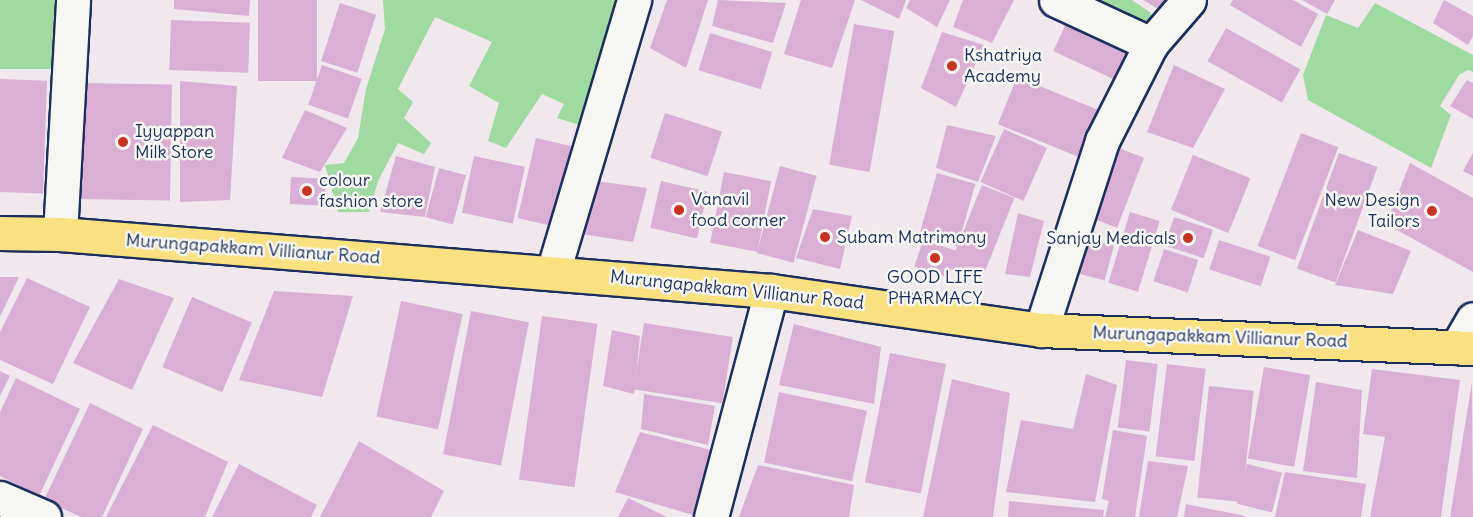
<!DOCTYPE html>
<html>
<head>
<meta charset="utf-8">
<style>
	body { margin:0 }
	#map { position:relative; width:1473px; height:517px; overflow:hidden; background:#f0e8ec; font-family:Delius,sans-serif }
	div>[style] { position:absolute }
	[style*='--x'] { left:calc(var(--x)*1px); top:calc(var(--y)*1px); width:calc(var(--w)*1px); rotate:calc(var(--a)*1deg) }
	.green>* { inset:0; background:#9fdaa1; transform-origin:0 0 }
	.building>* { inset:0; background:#d9afd5; transform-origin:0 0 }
	.roads { filter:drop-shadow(2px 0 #1b2f5e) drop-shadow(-2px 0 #1b2f5e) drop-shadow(0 2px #1b2f5e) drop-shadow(0 -2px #1b2f5e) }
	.minor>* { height:33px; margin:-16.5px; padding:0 16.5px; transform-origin:16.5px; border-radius:16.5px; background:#f6f6f2 }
	.major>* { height:33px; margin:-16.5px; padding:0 16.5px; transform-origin:16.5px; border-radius:16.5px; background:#f9e181 }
	.dots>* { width:16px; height:16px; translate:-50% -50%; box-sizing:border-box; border:3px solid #f6f6f2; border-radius:50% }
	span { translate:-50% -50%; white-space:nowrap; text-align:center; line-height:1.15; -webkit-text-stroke:5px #f6f6f2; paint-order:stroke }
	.poi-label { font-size:18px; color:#1b2f5e }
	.left { translate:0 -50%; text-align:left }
	.right { translate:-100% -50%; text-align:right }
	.street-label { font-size:18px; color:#1b2f5e }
</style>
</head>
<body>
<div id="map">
	<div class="green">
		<div style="left:0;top:0;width:65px;height:69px"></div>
		<div style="clip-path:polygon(383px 0,629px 0,589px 128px,557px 118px,564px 104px,542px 94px,506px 148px,488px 141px,499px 103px,469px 86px,492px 42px,435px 17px,398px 89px,413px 102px,404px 118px,431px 143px,424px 154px,398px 143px,378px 181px,369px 212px,338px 212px,325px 165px,344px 163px,358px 138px,366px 89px,385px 29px)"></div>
		<div style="clip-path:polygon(1074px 0,1132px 0,1151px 13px,1149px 37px)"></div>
		<div style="clip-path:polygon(1375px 3px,1473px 55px,1473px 72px,1468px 70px,1459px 75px,1440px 106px,1451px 115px,1431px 168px,1308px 100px,1303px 75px,1326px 15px,1358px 28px)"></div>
	</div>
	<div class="building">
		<div style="clip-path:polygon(174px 0,250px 0,249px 16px,174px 9px)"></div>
		<div style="left:258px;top:0;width:59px;height:81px"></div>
		<div style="clip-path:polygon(667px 0,708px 0,686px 68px,650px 48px)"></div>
		<div style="clip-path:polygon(718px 0,786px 3px,773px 43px,712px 26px)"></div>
		<div style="clip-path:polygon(801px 0,855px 0,832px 68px,784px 54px)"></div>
		<div style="clip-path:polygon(861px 0,906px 0,899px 19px)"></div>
		<div style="clip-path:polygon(910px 0,950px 0,937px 27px,906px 8px)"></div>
		<div style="clip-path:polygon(963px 0,1014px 0,992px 43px,953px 27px)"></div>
		<div style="clip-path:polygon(1143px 0,1174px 0,1167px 14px)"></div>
		<div style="clip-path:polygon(1233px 0,1293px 0,1318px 14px,1301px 47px,1230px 5px)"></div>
		<div style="clip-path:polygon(1302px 0,1335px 0,1327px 14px)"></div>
		<div style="clip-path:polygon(1444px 0,1473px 16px,1473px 36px,1468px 45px,1433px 23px)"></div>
		<div style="left:340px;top:3px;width:38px;height:61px;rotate:18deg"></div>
		<div style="left:1071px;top:13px;width:75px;height:42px;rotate:25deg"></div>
		<div style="left:171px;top:20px;width:79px;height:50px;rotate:2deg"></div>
		<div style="left:854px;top:24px;width:41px;height:143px;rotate:10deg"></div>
		<div style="left:1226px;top:28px;width:85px;height:38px;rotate:29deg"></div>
		<div style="clip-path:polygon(942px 32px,984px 45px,956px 107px,921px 88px)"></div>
		<div style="left:710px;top:33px;width:65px;height:39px;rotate:17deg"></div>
		<div style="left:322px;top:65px;width:42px;height:42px;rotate:19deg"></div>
		<div style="clip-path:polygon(1174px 65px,1225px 89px,1193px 148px,1147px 132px)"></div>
		<div style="left:1017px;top:77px;width:94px;height:51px;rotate:22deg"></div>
		<div style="left:0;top:79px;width:47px;height:113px;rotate:2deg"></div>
		<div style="clip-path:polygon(1467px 80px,1473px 83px,1473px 119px,1450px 106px)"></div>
		<div style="clip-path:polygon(180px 81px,237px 86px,230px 200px,180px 202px)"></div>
		<div style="left:79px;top:83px;width:93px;height:116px;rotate:1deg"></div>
		<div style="clip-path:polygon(305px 110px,347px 128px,320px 172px,282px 158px)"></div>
		<div style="left:665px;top:113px;width:60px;height:47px;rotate:18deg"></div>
		<div style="clip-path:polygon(947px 125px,996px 136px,978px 182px,936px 168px)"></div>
		<div style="left:1004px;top:129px;width:47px;height:58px;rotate:24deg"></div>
		<div style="left:1301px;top:133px;width:40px;height:121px;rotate:21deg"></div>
		<div style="left:536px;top:138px;width:49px;height:82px;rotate:13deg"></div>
		<div style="left:1116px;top:147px;width:30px;height:75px;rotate:21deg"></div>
		<div style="left:1339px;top:153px;width:41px;height:123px;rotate:20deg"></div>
		<div style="clip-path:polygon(1473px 153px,1473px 176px,1463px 171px)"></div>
		<div style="left:1193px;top:155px;width:62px;height:59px;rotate:22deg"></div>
		<div style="clip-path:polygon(396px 156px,435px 167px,425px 217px,380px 212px)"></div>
		<div style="left:474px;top:156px;width:52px;height:58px;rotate:12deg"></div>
		<div style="clip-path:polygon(1410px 163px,1473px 198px,1473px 272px,1386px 224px)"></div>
		<div style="left:780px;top:166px;width:38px;height:90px;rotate:15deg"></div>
		<div style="left:439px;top:168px;width:28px;height:51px;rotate:15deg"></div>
		<div style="left:724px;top:172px;width:48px;height:72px;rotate:11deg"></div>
		<div style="left:937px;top:173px;width:40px;height:65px;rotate:16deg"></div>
		<div style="left:291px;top:177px;width:35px;height:27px;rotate:3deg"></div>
		<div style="clip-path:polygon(595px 181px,647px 188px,633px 242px,582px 234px)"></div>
		<div style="left:661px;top:181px;width:48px;height:48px;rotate:13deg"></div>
		<div style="left:982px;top:185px;width:35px;height:89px;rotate:22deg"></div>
		<div style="clip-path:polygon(813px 209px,852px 216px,840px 269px,796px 258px)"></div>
		<div style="left:1130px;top:212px;width:31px;height:74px;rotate:17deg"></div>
		<div style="clip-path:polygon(1018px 213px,1044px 221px,1030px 277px,1005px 274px)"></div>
		<div style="left:1174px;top:217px;width:41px;height:30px;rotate:18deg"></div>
		<div style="clip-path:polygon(1358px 230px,1411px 251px,1393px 294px,1335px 285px)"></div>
		<div style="left:1085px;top:238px;width:30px;height:36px;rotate:15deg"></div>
		<div style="left:923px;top:240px;width:36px;height:28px;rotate:18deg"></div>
		<div style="left:1219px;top:240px;width:54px;height:31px;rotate:18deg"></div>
		<div style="left:1164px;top:249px;width:36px;height:34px;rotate:18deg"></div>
		<div style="clip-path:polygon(0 277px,19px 277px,0 317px)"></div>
		<div style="clip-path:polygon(27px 278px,90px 307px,53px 384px,0 360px,0 332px)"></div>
		<div style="clip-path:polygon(119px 279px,174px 298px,132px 390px,73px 363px)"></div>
		<div style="clip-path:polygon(274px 291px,353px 296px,322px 397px,239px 380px)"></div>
		<div style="left:192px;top:297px;width:65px;height:76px;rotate:23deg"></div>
		<div style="left:401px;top:301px;width:63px;height:118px;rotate:12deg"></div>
		<div style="left:471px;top:311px;width:59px;height:146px;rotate:11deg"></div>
		<div style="left:542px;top:316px;width:56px;height:165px;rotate:8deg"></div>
		<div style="left:644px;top:323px;width:90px;height:67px;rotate:9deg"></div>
		<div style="clip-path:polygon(794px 324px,881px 347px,874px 404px,779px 385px)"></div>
		<div style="clip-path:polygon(612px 330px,640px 336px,634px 394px,603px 386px)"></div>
		<div style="left:890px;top:353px;width:57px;height:132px;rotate:11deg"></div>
		<div style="left:1126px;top:360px;width:32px;height:68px;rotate:7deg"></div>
		<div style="left:1167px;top:364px;width:39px;height:93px;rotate:7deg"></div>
		<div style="left:1264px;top:367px;width:47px;height:93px;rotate:10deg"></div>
		<div style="clip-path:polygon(1372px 369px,1460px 380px,1441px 517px,1370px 517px,1385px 437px,1363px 434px)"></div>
		<div style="clip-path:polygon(0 371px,10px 376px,0 396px)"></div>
		<div style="clip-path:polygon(1086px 374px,1117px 385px,1095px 502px,1006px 492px,1021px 420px,1073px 429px)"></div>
		<div style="clip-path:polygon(16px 378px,80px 409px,39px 496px,0 476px,0 412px)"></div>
		<div style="clip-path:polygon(952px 379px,1010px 393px,993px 517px,923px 517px)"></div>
		<div style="clip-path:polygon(1316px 382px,1362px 390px,1357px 478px,1303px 471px)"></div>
		<div style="clip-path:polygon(1472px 382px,1473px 517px,1450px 517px)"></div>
		<div style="left:1209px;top:386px;width:45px;height:112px;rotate:6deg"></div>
		<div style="left:779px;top:392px;width:90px;height:72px;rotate:12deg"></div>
		<div style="clip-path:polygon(644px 394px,715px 406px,708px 445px,641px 429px)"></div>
		<div style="clip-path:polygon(90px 403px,143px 429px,102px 517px,81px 517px,44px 500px)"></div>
		<div style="clip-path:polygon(153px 425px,228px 462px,205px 517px,106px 517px)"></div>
		<div style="clip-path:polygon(1113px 430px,1147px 436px,1135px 517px,1105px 517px,1109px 501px,1102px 499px)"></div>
		<div style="clip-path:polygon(640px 432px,711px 450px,693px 515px,615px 492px)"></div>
		<div style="clip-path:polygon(359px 441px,444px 491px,431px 517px,320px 517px)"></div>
		<div style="clip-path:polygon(1148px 461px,1188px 466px,1177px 517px,1139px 517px)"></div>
		<div style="clip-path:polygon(239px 464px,317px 505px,311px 517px,212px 517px)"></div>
		<div style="left:1247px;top:464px;width:36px;height:41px;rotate:14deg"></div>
		<div style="clip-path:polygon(758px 465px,854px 485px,849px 517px,739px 517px)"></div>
		<div style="clip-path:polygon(1285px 472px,1366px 484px,1361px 517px,1275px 517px)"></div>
		<div style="clip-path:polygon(628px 498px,667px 517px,618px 517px)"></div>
		<div style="clip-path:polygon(1009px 501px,1104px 510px,1103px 517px,1008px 517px)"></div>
		<div style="clip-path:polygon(1186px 504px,1245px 516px,1245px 517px,1184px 517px)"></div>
	</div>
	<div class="roads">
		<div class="minor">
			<div style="--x:1056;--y:0;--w:105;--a:24.9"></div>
			<div style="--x:60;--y:234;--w:234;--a:-86.8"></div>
			<div style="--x:553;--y:272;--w:284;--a:-73.4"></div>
			<div style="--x:1041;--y:330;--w:199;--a:-72.1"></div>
			<div style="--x:1102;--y:141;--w:109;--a:-63.2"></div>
			<div style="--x:1151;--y:44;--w:58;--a:-49.2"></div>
			<div style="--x:1457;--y:347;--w:32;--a:-60"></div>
			<div style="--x:0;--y:498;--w:48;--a:23.4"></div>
			<div style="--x:711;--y:517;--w:234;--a:-75.1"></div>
		</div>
		<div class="major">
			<div style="--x:0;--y:233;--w:60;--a:1"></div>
			<div style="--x:60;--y:234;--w:713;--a:4.58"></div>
			<div style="--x:771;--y:291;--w:273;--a:8.2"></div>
			<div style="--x:1041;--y:330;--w:432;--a:2.4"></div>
		</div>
	</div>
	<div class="dots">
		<div style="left:952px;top:66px;background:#c8321e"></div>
		<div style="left:123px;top:142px;background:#c8321e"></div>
		<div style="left:307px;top:191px;background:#c8321e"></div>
		<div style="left:679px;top:210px;background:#c8321e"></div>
		<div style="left:1432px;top:211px;background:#c8321e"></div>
		<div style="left:825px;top:237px;background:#c8321e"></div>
		<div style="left:1188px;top:238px;background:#c8321e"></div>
		<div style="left:935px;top:258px;background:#c8321e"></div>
	</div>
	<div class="poi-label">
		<span class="left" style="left:964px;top:66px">Kshatriya<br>Academy</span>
		<span class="left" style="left:135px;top:142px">Iyyappan<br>Milk Store</span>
		<span class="left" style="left:319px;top:191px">colour<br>fashion store</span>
		<span class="left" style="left:691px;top:210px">Vanavil<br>food corner</span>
		<span class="right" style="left:1420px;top:211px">New Design<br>Tailors</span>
		<span class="left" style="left:837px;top:237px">Subam Matrimony</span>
		<span class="right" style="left:1176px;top:238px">Sanjay Medicals</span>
		<span style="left:935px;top:288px">GOOD LIFE<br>PHARMACY</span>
	</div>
	<div class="street-label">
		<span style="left:253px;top:249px;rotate:4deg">Murungapakkam Villianur Road</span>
		<span style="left:737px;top:290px;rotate:6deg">Murungapakkam Villianur Road</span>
		<span style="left:1220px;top:337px;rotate:2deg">Murungapakkam Villianur Road</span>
	</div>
</div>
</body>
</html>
